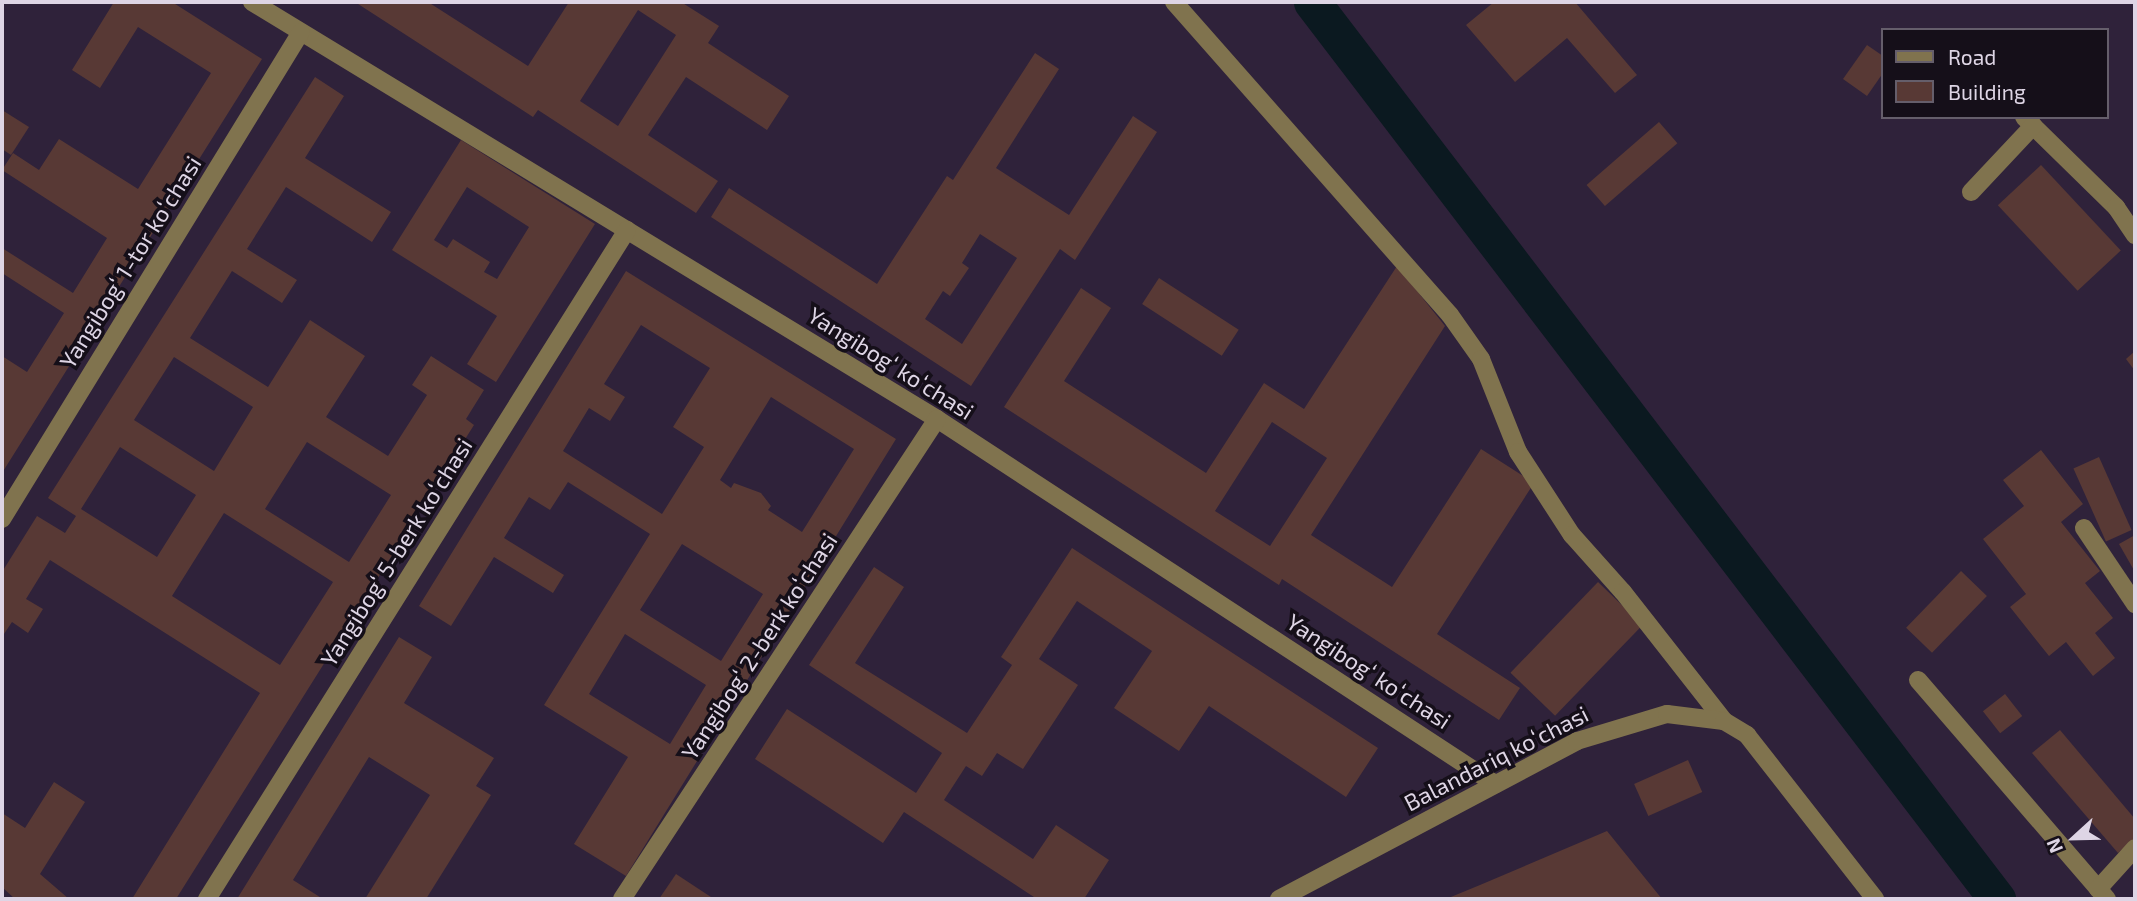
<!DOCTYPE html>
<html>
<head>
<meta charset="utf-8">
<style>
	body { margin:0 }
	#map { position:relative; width:2137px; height:901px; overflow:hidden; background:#2f223a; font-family:"Exo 2",sans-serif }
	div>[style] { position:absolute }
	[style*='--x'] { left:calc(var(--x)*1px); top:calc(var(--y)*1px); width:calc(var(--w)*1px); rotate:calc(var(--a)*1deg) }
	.canal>* { height:37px; margin:-18.5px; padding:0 18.5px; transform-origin:18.5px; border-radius:18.5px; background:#0b1920 }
	.building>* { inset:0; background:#583935; transform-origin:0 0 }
	.minor>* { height:18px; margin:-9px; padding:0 9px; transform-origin:9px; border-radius:9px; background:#80734e }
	span { translate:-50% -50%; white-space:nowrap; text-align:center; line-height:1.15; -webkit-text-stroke:7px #150f19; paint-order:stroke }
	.street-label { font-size:23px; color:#ded5e5 }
	.frame { position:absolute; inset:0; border:4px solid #ded5e5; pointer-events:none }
	.legend { position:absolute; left:1881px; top:28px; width:228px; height:91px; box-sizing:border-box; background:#150f19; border:2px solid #655e6b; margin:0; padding:9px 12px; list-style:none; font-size:21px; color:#ded5e5 }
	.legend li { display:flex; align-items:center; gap:14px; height:35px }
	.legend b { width:35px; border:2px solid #655e6b }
	.north { position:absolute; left:2039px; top:803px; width:70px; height:70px; -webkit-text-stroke:5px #150f19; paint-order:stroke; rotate:248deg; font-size:19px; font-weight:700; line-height:28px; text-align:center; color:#ded5e5 }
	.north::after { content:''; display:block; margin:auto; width:24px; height:32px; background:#ded5e5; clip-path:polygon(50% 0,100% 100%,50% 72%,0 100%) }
</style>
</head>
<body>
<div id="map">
	<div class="canal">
		<div style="--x:1312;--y:2;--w:1129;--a:52.63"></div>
	</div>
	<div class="building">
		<div style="clip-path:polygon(114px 2px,172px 2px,262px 59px,2px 473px,2px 356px,27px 372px,64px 313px,2px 273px,2px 248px,73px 293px,107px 238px,2px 170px,13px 153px,39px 170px,59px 139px,138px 189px,211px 73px,138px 27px,100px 88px,72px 70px)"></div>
		<div style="clip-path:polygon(evenodd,355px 2px,428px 2px,528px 66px,569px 2px,681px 2px,719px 26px,708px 43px,789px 96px,767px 130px,686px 77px,648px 135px,718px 181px,696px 213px,538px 110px,533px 117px,355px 2px,638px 10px,676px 35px,618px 126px,580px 101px,638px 10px)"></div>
		<div style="clip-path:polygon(1494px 2px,1575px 2px,1637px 75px,1615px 93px,1567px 38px,1515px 82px,1466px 25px)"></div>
		<div style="clip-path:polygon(1867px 45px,1883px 56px,1883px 73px,1867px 96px,1843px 79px)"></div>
		<div style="clip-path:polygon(evenodd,1035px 53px,1059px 69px,996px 168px,1069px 215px,1133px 116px,1157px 132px,1075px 260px,1060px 249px,971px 386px,711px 217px,729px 188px,877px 284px,947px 176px,953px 180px,1035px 53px,980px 234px,1017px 258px,962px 344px,925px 319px,943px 291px,950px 296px,969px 268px,962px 263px,980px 234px)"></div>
		<div style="clip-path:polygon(evenodd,315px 77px,344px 96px,305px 158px,391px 212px,372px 242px,286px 187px,247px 249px,297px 280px,282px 303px,232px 271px,190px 338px,268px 387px,310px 320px,365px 356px,326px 417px,388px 456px,427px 395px,412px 385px,431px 356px,484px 390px,466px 419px,474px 425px,176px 899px,132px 899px,260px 693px,50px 560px,26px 599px,43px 609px,28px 633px,12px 622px,2px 637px,2px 572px,37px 516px,65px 533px,76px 516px,48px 498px,315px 77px,174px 357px,253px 407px,214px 471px,134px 420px,174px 357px,315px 77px,307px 442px,391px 495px,349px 562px,265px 509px,307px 442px,315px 77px,120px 447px,196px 495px,157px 557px,81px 509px,120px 447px,315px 77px,224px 513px,333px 582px,280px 665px,172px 596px,224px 513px)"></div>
		<div style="clip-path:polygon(2px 110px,29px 127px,11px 155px,2px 149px)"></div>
		<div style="left:1659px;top:122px;width:28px;height:96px;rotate:49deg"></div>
		<div style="clip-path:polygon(evenodd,461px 140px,595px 224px,496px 382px,467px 364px,497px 316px,392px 250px,461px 140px,467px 187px,529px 227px,497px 279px,484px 272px,490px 262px,453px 239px,447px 248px,434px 240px,467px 187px)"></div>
		<div style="left:2041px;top:165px;width:117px;height:59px;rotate:47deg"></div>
		<div style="clip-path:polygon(evenodd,1397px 266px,1445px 326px,1311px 535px,1392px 587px,1481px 449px,1534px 483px,1437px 634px,1520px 688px,1499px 720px,1282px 579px,1279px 585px,1004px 407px,1081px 288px,1111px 308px,1064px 381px,1206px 473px,1264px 383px,1304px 409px,1397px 266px,1272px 422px,1327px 458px,1270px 546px,1215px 511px,1272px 422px)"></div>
		<div style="clip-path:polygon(evenodd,626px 271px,896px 439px,626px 876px,574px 844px,628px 757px,544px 705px,650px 534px,568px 482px,550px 510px,529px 497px,504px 538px,564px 575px,553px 593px,494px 557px,451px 626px,419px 606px,626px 271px,641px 325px,710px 368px,673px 427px,704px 447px,662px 514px,563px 451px,589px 408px,610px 421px,625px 397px,604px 384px,641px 325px,626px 271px,771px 397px,854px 449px,802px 532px,768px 510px,771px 506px,761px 493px,734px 483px,731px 488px,720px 480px,771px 397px,626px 271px,682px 544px,763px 594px,721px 661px,640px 610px,682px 544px,626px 271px,625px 634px,706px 685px,670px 744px,589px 694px,625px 634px)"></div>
		<div style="left:1159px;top:278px;width:95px;height:31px;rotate:33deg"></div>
		<div style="clip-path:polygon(2135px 351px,2135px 371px,2126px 359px)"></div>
		<div style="clip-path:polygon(2041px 450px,2083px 504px,2061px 522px,2100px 571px,2085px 583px,2113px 618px,2095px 633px,2115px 658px,2093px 676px,2066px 642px,2049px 656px,2010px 607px,2026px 594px,1983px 539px,2024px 506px,2003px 480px)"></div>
		<div style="left:2099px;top:457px;width:80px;height:28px;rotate:66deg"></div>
		<div style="clip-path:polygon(2135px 535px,2135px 572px,2119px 544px)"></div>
		<div style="clip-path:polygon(1072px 548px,1378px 748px,1346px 797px,1209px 706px,1179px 751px,1114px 708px,1152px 651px,1077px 601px,1039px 659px,1078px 685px,1023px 769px,997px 753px,982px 776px,966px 766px,944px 800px,1033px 859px,1056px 825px,1109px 860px,1084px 899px,1037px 899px,904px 812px,883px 843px,755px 759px,787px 709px,916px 793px,942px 753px,809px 665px,874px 567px,904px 587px,855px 663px,967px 733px,1012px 665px,1001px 657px)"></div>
		<div style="left:1961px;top:571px;width:36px;height:79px;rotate:44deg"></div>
		<div style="left:1598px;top:582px;width:62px;height:126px;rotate:44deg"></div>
		<div style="clip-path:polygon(399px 637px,432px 657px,404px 703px,494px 758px,476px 786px,491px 795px,426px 899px,365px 899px,430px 795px,369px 757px,293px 880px,323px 899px,237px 899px)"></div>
		<div style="left:2005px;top:694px;width:28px;height:28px;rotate:52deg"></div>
		<div style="clip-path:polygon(2060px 730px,2135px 819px,2135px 838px,2118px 853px,2032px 753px)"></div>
		<div style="left:1688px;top:760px;width:35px;height:59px;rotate:66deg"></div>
		<div style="clip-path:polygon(54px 782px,85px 802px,40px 874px,69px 899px,15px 899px,2px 887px,2px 813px,25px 828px)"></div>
		<div style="clip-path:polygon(1607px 831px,1662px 899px,1446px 899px,1480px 885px)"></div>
		<div style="clip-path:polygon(676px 874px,714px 899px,659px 899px)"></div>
	</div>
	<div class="minor">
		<div style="--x:252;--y:2;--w:802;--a:31.33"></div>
		<div style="--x:937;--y:419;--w:667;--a:33.19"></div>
		<div style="--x:1174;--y:2;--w:417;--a:48.6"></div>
		<div style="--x:1450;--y:315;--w:54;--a:54.8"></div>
		<div style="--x:1481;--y:359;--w:100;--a:68.3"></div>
		<div style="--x:1518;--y:452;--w:99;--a:57"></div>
		<div style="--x:1572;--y:535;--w:76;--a:48.2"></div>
		<div style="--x:1623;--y:592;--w:164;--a:51.9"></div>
		<div style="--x:2024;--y:117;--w:129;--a:44.4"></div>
		<div style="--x:2116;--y:207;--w:34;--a:56"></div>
		<div style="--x:1971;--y:192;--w:91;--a:-46.8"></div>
		<div style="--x:2;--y:519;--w:571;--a:-58.45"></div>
		<div style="--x:2084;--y:528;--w:92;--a:56.1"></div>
		<div style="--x:1918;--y:680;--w:289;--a:49.2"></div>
		<div style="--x:2098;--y:889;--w:55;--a:-47.9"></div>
		<div style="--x:207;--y:899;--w:790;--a:-57.88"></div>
		<div style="--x:622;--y:899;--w:574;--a:-56.73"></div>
		<div style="--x:1279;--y:899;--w:337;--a:-27.9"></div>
		<div style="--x:1577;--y:741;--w:94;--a:-16.7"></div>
		<div style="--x:1667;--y:714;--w:57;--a:7"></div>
		<div style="--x:1724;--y:721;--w:27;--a:31"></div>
		<div style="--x:1747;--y:735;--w:208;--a:52"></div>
	</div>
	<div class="street-label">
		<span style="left:130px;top:262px;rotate:-58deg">Yangibogʻ 1-tor koʻchasi</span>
		<span style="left:891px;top:363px;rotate:32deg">Yangibogʻ koʻchasi</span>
		<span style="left:396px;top:552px;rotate:-58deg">Yangibogʻ 5-berk koʻchasi</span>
		<span style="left:759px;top:646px;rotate:-57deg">Yangibogʻ 2-berk koʻchasi</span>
		<span style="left:1369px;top:671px;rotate:33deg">Yangibogʻ koʻchasi</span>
		<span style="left:1496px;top:758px;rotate:-27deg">Balandariq koʻchasi</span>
	</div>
	<div class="frame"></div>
	<ul class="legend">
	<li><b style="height:9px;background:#80734e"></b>Road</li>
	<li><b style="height:19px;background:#583935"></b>Building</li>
	</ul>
	<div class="north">N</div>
</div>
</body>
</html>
